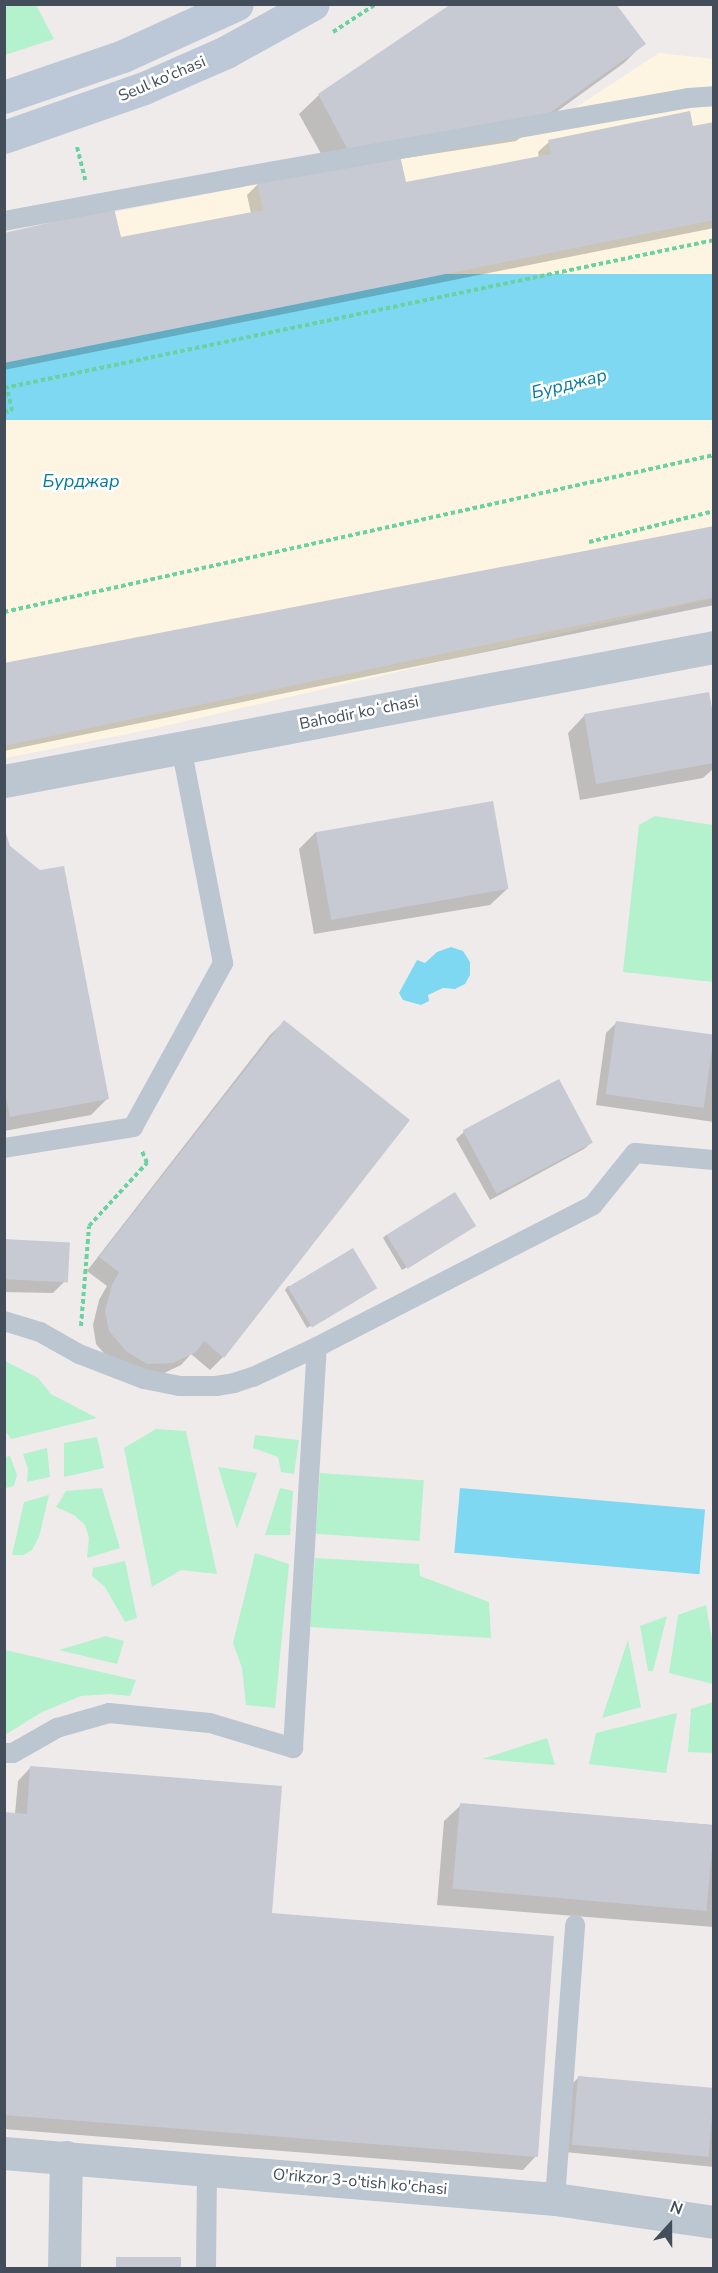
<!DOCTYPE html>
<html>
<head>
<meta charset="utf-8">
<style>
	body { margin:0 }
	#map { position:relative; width:718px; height:2273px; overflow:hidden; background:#efebeb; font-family:"Nunito Sans",sans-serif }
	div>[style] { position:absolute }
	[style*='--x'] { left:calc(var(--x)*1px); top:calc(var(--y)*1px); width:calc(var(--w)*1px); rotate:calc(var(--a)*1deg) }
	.commercial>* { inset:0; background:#fdf5e1 }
	.green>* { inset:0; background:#b4f1cd; transform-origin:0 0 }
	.water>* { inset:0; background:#7ed8f2; transform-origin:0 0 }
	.shadow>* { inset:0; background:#0003; transform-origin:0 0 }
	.building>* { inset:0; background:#c7cad2; transform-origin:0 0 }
	.path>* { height:4px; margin-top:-2px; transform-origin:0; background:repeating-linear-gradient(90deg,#6ad2a0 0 4.5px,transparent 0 7.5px) }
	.lane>* { height:20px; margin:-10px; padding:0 10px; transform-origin:10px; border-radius:10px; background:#bbc6d0 }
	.street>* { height:33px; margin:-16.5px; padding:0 16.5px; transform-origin:16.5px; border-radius:16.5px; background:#bbc6d0 }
	.secondary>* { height:33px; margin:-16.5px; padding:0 16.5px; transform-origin:16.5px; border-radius:16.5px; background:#bcc8d7 }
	span { translate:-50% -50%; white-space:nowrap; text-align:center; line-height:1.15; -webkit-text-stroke:5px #fff; paint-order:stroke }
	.street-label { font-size:16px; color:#434e5a }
	.water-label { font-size:18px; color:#037b9e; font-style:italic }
	.frame { position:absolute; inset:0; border:6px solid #434e5a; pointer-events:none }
	.north { position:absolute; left:640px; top:2195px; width:60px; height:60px; -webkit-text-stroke:4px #fff; paint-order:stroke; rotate:21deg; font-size:16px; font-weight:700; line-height:24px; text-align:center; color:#434e5a }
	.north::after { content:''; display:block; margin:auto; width:21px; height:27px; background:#434e5a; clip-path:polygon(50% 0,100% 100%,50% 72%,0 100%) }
</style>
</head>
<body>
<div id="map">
	<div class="commercial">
		<div style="clip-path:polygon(659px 53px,713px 59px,713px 598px,152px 729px,5px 758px,5px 234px,546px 127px)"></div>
	</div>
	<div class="green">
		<div style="clip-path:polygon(4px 5px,36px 5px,54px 39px,5px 55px)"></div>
		<div style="clip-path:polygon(655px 816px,713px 825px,713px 982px,623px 972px,639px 825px)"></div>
		<div style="clip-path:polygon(5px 1361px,38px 1378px,51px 1394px,97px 1418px,11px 1439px,5px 1431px)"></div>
		<div style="clip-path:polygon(156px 1429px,186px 1431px,217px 1574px,181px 1570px,152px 1587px,124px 1448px)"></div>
		<div style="clip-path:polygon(255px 1435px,299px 1440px,294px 1474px,281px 1472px,278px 1457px,253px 1448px)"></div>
		<div style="clip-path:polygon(97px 1437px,104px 1468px,64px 1477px,64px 1443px)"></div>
		<div style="clip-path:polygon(47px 1448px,50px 1477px,27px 1482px,28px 1469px,23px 1454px)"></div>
		<div style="clip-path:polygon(10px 1456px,17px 1475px,14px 1486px,5px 1488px,5px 1457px)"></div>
		<div style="clip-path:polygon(218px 1467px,257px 1473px,237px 1529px)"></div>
		<div style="left:320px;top:1473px;width:104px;height:61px;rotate:4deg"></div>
		<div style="clip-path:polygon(102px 1488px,120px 1548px,87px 1558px,89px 1538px,85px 1525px,74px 1515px,56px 1507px,66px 1491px)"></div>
		<div style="clip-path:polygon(280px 1488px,293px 1491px,290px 1535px,265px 1535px)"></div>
		<div style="clip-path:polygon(49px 1495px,39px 1537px,32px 1550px,24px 1555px,12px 1555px,24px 1502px)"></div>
		<div style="clip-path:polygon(255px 1553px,289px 1564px,275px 1708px,246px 1705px,242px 1668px,233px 1643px)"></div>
		<div style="clip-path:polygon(315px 1558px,419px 1564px,420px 1576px,489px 1602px,491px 1638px,310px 1627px)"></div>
		<div style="clip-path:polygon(125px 1561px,137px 1618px,125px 1622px,105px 1587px,92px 1576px,93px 1568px)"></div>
		<div style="clip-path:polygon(706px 1605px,713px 1646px,713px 1684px,669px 1673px,678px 1615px)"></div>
		<div style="clip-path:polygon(667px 1616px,653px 1671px,648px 1671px,640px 1626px)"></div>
		<div style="clip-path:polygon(106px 1636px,124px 1641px,117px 1664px,59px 1650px)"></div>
		<div style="clip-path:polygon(628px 1640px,641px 1707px,602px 1718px)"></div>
		<div style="clip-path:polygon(4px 1650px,5px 1650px,136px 1680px,130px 1696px,110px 1694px,81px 1696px,42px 1712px,5px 1735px)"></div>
		<div style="clip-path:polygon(713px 1702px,713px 1753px,688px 1752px,691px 1709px)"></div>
		<div style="clip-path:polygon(677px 1713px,666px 1773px,589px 1764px,596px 1733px)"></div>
		<div style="clip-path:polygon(547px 1738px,555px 1765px,482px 1759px)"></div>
	</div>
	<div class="water">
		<div style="left:713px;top:274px;width:146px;height:723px;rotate:90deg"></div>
		<div style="clip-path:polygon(451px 947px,463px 951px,470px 962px,470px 975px,465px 984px,455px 989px,443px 988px,428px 995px,429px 1001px,421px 1005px,403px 1000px,399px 993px,417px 960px,425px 963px,437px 952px)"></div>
		<div style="left:460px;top:1488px;width:246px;height:65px;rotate:5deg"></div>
	</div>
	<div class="shadow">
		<div style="clip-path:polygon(644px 43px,624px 63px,516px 141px,400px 159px,405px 184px,539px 158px,538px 152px,549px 142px,714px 124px,714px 228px,4px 370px,4px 234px,120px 239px,251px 213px,247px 195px,258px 184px,329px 168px,299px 114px,319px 95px)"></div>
		<div style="clip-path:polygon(714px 528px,714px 605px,4px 751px,4px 664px)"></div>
		<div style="clip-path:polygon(584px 716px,714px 727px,714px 768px,703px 778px,580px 800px,568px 733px)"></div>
		<div style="clip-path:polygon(4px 830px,8px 847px,108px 1098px,91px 1115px,4px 1131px)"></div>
		<div style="clip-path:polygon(316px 832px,507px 889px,490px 905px,314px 934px,299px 849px)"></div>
		<div style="clip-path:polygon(284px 1022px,223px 1357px,210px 1370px,191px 1354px,181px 1365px,158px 1376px,113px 1364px,96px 1344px,93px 1325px,99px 1300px,107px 1286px,87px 1271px,270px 1035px)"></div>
		<div style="clip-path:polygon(617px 1022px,714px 1036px,714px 1122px,596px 1105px,606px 1033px)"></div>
		<div style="clip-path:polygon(464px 1132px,592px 1142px,584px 1149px,490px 1200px,456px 1139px)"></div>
		<div style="clip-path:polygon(470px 1229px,402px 1270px,383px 1238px,386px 1235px)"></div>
		<div style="clip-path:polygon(4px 1241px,66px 1280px,53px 1293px,4px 1292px)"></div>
		<div style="clip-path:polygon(288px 1286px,375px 1288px,307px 1328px,285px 1290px)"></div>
		<div style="clip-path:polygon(31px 1767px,271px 1915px,536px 2156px,523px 2170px,4px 2129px,4px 1814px,15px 1814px,18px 1781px)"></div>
		<div style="clip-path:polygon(461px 1805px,714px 1825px,714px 1927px,437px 1905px,444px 1821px)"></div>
		<div style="clip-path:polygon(579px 2077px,714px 2090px,714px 2167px,565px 2152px,571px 2085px)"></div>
		<div style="left:117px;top:2259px;width:62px;height:13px"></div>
	</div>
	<div class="building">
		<div style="clip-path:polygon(451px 4px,616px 4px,646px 44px,537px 122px,349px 152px,318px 94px)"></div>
		<div style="clip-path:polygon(690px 111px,693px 126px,714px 122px,714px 220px,4px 363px,4px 233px,114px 208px,121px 237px,263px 210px,257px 183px,399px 151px,406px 182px,551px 154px,548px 140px)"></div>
		<div style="clip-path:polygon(714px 526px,714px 597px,4px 746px,4px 663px)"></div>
		<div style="clip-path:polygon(709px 692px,714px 719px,714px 763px,596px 784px,584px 714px)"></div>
		<div style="left:493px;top:801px;width:89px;height:180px;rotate:80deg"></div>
		<div style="clip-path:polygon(4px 827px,10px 846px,40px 870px,64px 866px,109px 1099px,10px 1117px,4px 1089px)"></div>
		<div style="clip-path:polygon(284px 1020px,410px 1120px,224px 1358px,204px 1341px,196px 1352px,173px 1363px,147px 1364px,126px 1351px,109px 1331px,105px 1311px,112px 1285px,119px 1272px,99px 1257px)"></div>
		<div style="left:616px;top:1021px;width:99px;height:74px;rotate:8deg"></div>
		<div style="left:559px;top:1079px;width:72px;height:109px;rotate:62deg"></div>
		<div style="left:455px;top:1192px;width:40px;height:81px;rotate:58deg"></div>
		<div style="left:4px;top:1239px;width:66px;height:40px;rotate:3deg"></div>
		<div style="left:353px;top:1248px;width:47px;height:76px;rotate:59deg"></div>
		<div style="clip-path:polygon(30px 1766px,282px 1786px,272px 1913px,554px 1936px,538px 2157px,4px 2115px,4px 1812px,27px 1814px)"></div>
		<div style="left:460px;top:1803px;width:255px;height:86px;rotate:5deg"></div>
		<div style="left:578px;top:2076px;width:137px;height:69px;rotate:5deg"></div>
		<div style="left:181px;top:2257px;width:11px;height:65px;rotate:90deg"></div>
	</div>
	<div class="path">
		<div style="--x:333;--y:32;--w:51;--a:-33.1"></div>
		<div style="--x:77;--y:147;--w:34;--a:76"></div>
		<div style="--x:4;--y:388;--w:725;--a:-11.77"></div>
		<div style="--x:4;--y:412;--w:8;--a:-7"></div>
		<div style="--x:12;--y:411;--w:25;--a:-102"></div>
		<div style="--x:589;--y:542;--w:129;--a:-13.9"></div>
		<div style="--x:4;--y:612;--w:727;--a:-12.47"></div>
		<div style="--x:81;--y:1326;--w:100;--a:-85.4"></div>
		<div style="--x:89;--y:1226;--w:86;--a:-47.4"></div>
		<div style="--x:147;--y:1163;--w:13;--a:-113"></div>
	</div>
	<div class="lane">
		<div style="--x:4;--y:221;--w:241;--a:-10.5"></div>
		<div style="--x:241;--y:177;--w:454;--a:-10"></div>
		<div style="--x:688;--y:98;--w:26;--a:-4"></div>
		<div style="--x:4;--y:1148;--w:131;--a:-9.2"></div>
		<div style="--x:133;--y:1127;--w:187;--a:-61.2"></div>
		<div style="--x:223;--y:963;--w:220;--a:-101"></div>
		<div style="--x:4;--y:1321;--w:38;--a:17"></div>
		<div style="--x:40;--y:1332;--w:45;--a:29.4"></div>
		<div style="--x:79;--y:1354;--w:70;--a:21"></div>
		<div style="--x:144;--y:1379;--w:36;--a:11"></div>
		<div style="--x:179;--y:1386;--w:37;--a:0"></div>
		<div style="--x:216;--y:1386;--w:18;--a:-9"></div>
		<div style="--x:234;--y:1383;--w:20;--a:-18"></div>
		<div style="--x:253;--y:1377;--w:71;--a:-25.1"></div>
		<div style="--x:317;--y:1347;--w:310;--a:-27.2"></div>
		<div style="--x:593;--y:1205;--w:67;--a:-51.1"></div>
		<div style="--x:635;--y:1153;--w:79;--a:5.1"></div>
		<div style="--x:4;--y:1753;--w:9;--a:0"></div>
		<div style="--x:13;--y:1753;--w:51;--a:-29.6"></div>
		<div style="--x:57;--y:1728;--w:54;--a:-16.1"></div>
		<div style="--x:109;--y:1713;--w:101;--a:5.7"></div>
		<div style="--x:210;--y:1723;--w:87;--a:16.8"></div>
		<div style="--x:293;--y:1748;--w:402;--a:-86.6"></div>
		<div style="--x:555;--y:2199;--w:275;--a:-85.8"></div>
		<div style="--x:206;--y:2268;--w:99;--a:-89.4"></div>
	</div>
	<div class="street">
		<div style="--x:4;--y:781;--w:723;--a:-10.69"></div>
		<div style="--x:4;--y:2153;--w:553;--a:4.77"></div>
		<div style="--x:555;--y:2199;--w:161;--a:8.2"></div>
		<div style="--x:64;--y:2268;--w:111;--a:-89"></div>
	</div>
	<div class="secondary">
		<div style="--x:4;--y:97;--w:126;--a:-19"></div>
		<div style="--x:123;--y:56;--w:125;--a:-24.5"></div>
		<div style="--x:4;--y:137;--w:148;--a:-19.3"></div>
		<div style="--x:144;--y:88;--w:90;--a:-23.7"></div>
		<div style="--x:226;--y:52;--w:99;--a:-28.9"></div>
	</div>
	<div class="street-label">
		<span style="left:162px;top:79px;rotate:-23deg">Seul ko'chasi</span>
		<span style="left:359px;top:713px;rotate:-11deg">Bahodir koʻchasi</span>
		<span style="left:360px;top:2182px;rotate:5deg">O'rikzor 3-o'tish ko'chasi</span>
	</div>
	<div class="water-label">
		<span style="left:569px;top:384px;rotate:-14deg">Бурджар</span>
		<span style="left:81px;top:481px">Бурджар</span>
	</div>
	<div class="frame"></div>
	<div class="north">N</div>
</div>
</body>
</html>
